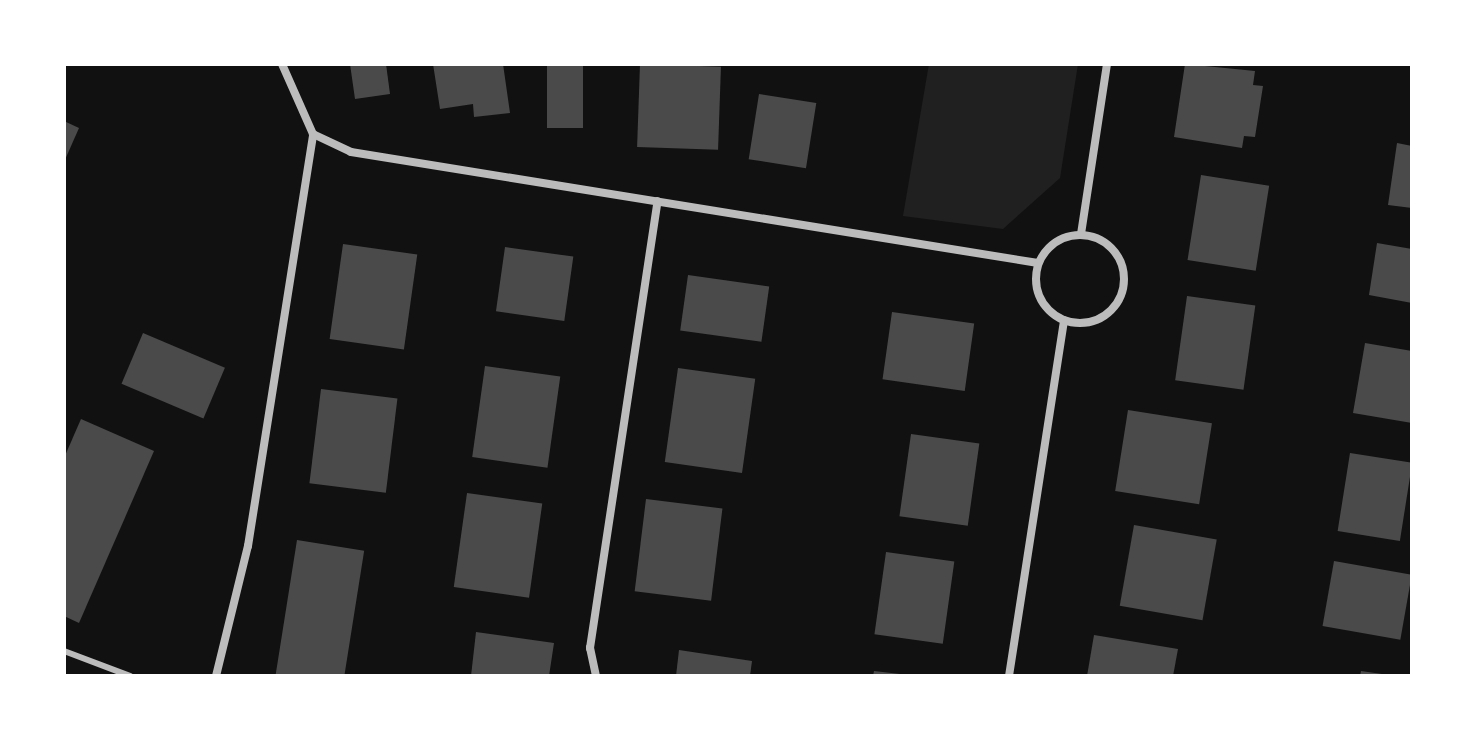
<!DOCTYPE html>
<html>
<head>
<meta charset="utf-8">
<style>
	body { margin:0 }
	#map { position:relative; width:1476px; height:740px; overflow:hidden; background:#111; font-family:"Nunito Sans",sans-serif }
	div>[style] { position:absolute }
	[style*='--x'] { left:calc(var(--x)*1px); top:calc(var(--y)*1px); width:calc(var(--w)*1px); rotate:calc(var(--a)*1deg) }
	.green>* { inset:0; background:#202020 }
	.building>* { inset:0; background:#4a4a4a; transform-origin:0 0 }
	.service>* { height:6px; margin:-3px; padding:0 3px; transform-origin:3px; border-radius:3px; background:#bcbcbc }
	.minor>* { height:8px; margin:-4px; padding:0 4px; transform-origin:4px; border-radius:4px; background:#bcbcbc }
	.minor>.ring { margin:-4px; padding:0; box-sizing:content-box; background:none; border:8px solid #bcbcbc; border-radius:50% }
	span { translate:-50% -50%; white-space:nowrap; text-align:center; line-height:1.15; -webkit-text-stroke:8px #fff; paint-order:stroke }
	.frame { position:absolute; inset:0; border:66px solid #fff; pointer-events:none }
</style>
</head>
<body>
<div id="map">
	<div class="green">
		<div style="clip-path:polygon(929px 64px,1078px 64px,1060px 178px,1003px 229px,903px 216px)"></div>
	</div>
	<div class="building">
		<div style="clip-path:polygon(350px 64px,386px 64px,390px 94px,355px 99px)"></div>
		<div style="clip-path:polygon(433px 64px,503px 64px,510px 113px,474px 117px,473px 104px,440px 109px)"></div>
		<div style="left:547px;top:64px;width:36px;height:64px"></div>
		<div style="left:640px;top:64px;width:81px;height:83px;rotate:2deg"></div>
		<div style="clip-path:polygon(1185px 64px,1255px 71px,1253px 85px,1263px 86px,1255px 137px,1244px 136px,1242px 148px,1174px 137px)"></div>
		<div style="left:759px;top:94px;width:58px;height:66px;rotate:9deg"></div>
		<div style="clip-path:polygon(64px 121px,79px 128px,64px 162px)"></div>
		<div style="clip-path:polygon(1397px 143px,1412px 146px,1412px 208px,1388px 205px)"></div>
		<div style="left:1201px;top:175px;width:69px;height:86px;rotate:9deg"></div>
		<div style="clip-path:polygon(1377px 243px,1412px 249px,1412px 303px,1369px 295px)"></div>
		<div style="left:343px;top:244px;width:75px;height:96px;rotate:8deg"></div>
		<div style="left:505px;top:247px;width:69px;height:65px;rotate:8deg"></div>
		<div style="left:688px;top:275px;width:82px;height:56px;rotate:8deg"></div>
		<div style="left:1187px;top:296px;width:69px;height:85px;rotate:8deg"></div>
		<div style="left:892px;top:312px;width:83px;height:68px;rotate:8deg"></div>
		<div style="left:143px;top:333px;width:89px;height:55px;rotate:23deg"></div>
		<div style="clip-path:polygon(1365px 343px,1412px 351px,1412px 423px,1353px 413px)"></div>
		<div style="left:485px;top:366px;width:76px;height:92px;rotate:8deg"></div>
		<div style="left:678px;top:368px;width:78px;height:95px;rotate:8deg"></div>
		<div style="left:321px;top:389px;width:77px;height:95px;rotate:7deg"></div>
		<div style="left:1128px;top:410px;width:85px;height:82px;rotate:9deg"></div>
		<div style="clip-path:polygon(81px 419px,154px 451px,79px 623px,64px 616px,64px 458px)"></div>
		<div style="left:911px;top:434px;width:69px;height:83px;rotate:8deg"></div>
		<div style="left:1350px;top:453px;width:63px;height:79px;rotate:9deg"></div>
		<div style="left:467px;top:493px;width:76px;height:95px;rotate:8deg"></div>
		<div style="left:646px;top:499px;width:77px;height:93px;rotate:7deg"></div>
		<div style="left:1134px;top:525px;width:84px;height:82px;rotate:10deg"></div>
		<div style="left:297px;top:540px;width:68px;height:138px;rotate:9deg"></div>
		<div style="left:886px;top:552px;width:69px;height:83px;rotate:8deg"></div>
		<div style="left:1334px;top:561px;width:79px;height:66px;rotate:10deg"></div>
		<div style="clip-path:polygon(476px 632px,554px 643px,549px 676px,471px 676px)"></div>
		<div style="clip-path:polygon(1094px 635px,1178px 649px,1173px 676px,1087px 676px)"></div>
		<div style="clip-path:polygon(679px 650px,752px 661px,750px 676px,676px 676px)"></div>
		<div style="clip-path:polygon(874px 671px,900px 674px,900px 676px,873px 676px)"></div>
		<div style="clip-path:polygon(1361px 671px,1382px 674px,1382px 676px,1360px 676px)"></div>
	</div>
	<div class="service">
		<div style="--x:64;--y:651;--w:71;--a:20.7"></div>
	</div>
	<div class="minor">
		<div style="--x:313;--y:134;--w:42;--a:25.3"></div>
		<div style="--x:351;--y:152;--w:696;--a:9.18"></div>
		<div style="--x:1081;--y:234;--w:172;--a:-81.3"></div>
		<div class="ring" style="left:1036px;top:235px;width:80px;height:80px"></div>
		<div style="--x:216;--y:676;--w:134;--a:-76.2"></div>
		<div style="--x:248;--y:546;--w:417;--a:-81"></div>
		<div style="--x:313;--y:134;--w:77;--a:-113.9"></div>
		<div style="--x:596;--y:676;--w:29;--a:-102"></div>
		<div style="--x:590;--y:648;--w:452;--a:-81.4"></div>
		<div style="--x:1009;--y:676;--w:360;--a:-81.2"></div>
	</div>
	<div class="frame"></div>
</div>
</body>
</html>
